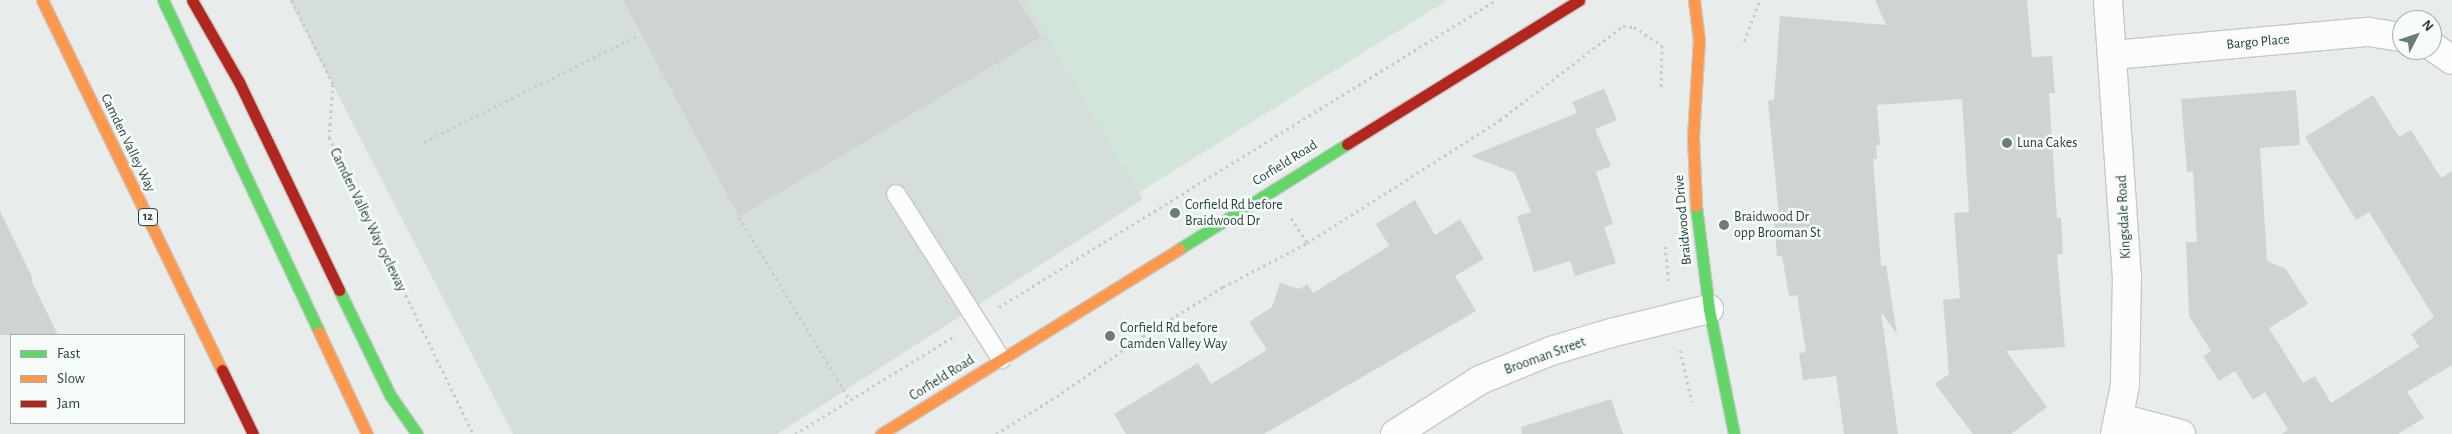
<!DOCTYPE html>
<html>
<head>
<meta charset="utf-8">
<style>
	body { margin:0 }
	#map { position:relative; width:2452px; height:434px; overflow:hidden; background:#e8edeb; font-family:"Alegreya Sans",sans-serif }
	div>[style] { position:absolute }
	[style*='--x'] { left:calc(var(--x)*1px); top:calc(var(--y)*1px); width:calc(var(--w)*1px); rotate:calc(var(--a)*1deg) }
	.built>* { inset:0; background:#d6dedb }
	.green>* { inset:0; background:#d1e6d8 }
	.building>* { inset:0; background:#cfd4d2 }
	.path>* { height:3px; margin-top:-1.5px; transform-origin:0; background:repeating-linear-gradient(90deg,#c3ccca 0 2.5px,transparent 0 6.5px) }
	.roads { filter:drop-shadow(1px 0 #c5cac8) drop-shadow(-1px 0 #c5cac8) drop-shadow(0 1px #c5cac8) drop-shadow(0 -1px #c5cac8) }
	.lane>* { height:18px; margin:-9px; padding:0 9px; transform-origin:9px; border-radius:9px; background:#fcfcfc }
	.street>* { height:28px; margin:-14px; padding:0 14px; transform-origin:14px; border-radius:14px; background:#fcfcfc }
	.fast>* { height:11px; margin:-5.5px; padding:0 5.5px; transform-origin:5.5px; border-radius:5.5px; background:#63d668 }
	.slow>* { height:11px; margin:-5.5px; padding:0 5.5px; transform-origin:5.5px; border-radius:5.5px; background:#ff974d }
	.jam>* { height:11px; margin:-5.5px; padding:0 5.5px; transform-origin:5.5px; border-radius:5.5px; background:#b3261e }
	.dots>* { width:14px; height:14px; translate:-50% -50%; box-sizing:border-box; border:2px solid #f7fbf9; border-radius:50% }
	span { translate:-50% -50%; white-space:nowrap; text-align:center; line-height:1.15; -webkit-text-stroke:5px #f7fbf9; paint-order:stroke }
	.shield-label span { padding:1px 4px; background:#f7fbf9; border:1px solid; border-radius:4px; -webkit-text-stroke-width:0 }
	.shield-label { font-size:12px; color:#24423a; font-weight:700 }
	.street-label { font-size:14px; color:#24423a }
	.poi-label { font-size:14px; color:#24423a }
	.left { translate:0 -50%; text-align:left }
	.legend { position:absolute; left:10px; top:334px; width:175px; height:90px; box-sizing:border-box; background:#f7fbf9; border:1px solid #a3b1ad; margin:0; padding:6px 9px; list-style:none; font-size:15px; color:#24423a }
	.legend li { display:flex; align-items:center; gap:10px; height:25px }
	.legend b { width:25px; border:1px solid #a3b1ad }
	.north { position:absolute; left:2392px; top:10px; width:50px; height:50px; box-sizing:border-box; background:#f7fbf9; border:1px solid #a3b1ad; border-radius:50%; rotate:49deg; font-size:14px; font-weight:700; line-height:20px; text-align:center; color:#24423a }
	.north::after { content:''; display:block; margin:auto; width:18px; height:22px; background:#697e78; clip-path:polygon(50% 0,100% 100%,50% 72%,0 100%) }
</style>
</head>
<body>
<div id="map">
	<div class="built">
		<div style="clip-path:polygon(289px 0,1026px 0,1143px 199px,777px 434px,513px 434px)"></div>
	</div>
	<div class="green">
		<div style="clip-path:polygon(1026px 0,1448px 0,1138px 193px)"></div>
	</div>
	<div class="building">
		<div style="clip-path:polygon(623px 0,1018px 0,1041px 37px,739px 217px)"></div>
		<div style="clip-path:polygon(1875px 0,2027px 0,2032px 57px,2052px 56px,2055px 93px,2049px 93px,2057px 218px,2061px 218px,2063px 254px,2057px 255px,2065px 347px,2006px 351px,2047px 407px,2011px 434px,1973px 434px,1935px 384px,1949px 374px,1943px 300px,1960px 298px,1954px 213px,1969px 212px,1962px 99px,1877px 105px,1880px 145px,1876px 146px,1877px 159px,1873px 159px,1881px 266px,1886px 265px,1897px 334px,1881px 312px,1898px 434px,1844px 434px,1836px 376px,1803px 380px,1799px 353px,1806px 352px,1797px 295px,1789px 296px,1782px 256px,1777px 256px,1774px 218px,1779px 217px,1768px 101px,1774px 100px,1780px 16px,1886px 25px)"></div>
		<div style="clip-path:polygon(1604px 89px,1617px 120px,1595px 129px,1611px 166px,1596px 172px,1613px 224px,1604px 227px,1616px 263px,1575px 276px,1570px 261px,1534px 272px,1517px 216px,1531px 212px,1515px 173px,1471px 156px,1577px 113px,1572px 102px)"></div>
		<div style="clip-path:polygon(2296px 90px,2300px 145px,2260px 148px,2262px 179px,2267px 261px,2286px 269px,2308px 304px,2269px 328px,2303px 383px,2315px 376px,2331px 403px,2419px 347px,2411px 334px,2434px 317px,2369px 212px,2356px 220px,2305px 137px,2373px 95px,2399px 137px,2411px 130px,2441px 178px,2452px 171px,2452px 365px,2407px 392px,2424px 418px,2398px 434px,2282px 434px,2288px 430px,2265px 392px,2253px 400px,2235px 371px,2219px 381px,2203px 356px,2211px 351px,2189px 316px,2186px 242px,2197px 242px,2193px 171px,2187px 172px,2181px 99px)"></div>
		<div style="clip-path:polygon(1415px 200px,1435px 235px,1460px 219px,1484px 259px,1455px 276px,1476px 311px,1264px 434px,1126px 434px,1114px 414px,1198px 363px,1211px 384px,1267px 350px,1249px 322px,1272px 307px,1280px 283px,1300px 289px,1307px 284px,1313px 293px,1389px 246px,1376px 224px)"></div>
		<div style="clip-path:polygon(0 211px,33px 279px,31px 280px,58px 335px,0 335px)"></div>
		<div style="clip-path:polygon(1611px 399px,1623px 434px,1522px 434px,1521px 427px)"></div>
	</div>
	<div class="path">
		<div style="--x:292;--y:0;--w:93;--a:64"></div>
		<div style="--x:333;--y:84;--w:53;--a:94.3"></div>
		<div style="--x:329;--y:137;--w:330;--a:64.1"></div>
		<div style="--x:1744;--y:41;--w:44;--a:-68.7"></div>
		<div style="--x:424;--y:142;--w:238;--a:-26.5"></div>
		<div style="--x:739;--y:217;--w:214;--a:58.8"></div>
		<div style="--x:1291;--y:218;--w:30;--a:57"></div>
		<div style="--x:1665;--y:246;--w:39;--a:84"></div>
		<div style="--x:999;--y:307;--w:584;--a:-31.7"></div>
		<div style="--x:1680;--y:350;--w:53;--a:77"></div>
		<div style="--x:795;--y:434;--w:187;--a:-31.6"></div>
		<div style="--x:996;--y:434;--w:78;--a:-31.8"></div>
		<div style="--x:1062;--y:393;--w:99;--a:-35.1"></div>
		<div style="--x:1143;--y:336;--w:94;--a:-31.5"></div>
		<div style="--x:1223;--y:287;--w:95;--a:-27.6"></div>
		<div style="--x:1307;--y:243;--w:229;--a:-32.5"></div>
		<div style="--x:1500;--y:120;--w:155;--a:-37.4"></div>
		<div style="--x:1623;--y:26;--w:11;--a:5"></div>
		<div style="--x:1634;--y:27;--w:33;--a:33"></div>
		<div style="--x:1662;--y:45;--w:43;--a:91.3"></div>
	</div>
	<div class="roads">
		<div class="lane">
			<div style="--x:896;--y:194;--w:196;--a:57.5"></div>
		</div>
		<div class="street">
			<div style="--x:2108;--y:0;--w:277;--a:86.1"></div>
			<div style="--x:2127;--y:276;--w:109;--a:91.1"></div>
			<div style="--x:2125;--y:385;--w:50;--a:101.5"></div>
			<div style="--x:2432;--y:46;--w:24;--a:35"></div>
			<div style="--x:2114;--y:55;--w:256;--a:-5.2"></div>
			<div style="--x:2369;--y:32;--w:33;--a:9"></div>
			<div style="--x:2120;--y:418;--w:63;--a:14.7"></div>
			<div style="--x:1395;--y:434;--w:101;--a:-32.4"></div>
			<div style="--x:1480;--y:380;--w:77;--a:-22.2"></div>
			<div style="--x:1551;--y:351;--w:63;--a:-16.7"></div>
			<div style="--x:1611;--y:333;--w:101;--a:-13.8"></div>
		</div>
		<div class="fast">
			<div style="--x:163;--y:0;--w:367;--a:64.8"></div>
			<div style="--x:1696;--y:206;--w:104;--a:82.8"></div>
			<div style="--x:1709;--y:309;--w:127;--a:78.7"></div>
			<div style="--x:1179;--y:249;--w:198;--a:-32"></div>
			<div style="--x:339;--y:290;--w:117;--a:64.1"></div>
			<div style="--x:390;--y:395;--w:47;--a:55.3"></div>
		</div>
		<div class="slow">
			<div style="--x:42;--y:0;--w:411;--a:64.1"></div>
			<div style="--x:1694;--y:0;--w:39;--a:83"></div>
			<div style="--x:1699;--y:39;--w:97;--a:93.5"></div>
			<div style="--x:1693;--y:136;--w:70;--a:87.5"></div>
			<div style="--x:319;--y:332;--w:113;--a:64.8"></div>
			<div style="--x:881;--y:434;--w:351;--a:-31.8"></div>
		</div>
		<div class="jam">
			<div style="--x:192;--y:0;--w:95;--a:60.2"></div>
			<div style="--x:239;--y:82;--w:231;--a:64.3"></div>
			<div style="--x:1347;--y:144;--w:273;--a:-31.8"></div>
			<div style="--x:222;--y:370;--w:71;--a:64.2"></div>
		</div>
	</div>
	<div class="dots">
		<div style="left:2007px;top:143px;background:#697e78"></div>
		<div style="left:1175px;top:213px;background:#697e78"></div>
		<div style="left:1724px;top:225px;background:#697e78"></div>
		<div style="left:1110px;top:336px;background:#697e78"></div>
	</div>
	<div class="shield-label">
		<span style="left:148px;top:217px">12</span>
	</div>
	<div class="street-label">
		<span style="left:2258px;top:42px;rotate:-5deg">Bargo Place</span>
		<span style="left:128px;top:143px;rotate:64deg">Camden Valley Way</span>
		<span style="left:1285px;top:163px;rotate:-32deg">Corfield Road</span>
		<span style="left:2124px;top:217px;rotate:-93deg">Kingsdale Road</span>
		<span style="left:368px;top:220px;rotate:64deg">Camden Valley Way cycleway</span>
		<span style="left:1683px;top:220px;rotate:-95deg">Braidwood Drive</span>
		<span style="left:1545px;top:356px;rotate:-20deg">Brooman Street</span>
		<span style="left:942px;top:378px;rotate:-32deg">Corfield Road</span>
	</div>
	<div class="poi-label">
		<span class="left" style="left:2017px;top:143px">Luna Cakes</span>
		<span class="left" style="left:1185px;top:213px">Corfield Rd before<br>Braidwood Dr</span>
		<span class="left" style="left:1734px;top:225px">Braidwood Dr<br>opp Brooman St</span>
		<span class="left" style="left:1120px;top:336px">Corfield Rd before<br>Camden Valley Way</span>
	</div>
	<ul class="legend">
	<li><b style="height:6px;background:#63d668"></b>Fast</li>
	<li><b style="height:6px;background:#ff974d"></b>Slow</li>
	<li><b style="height:6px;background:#b3261e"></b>Jam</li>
	</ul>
	<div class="north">N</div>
</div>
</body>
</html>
